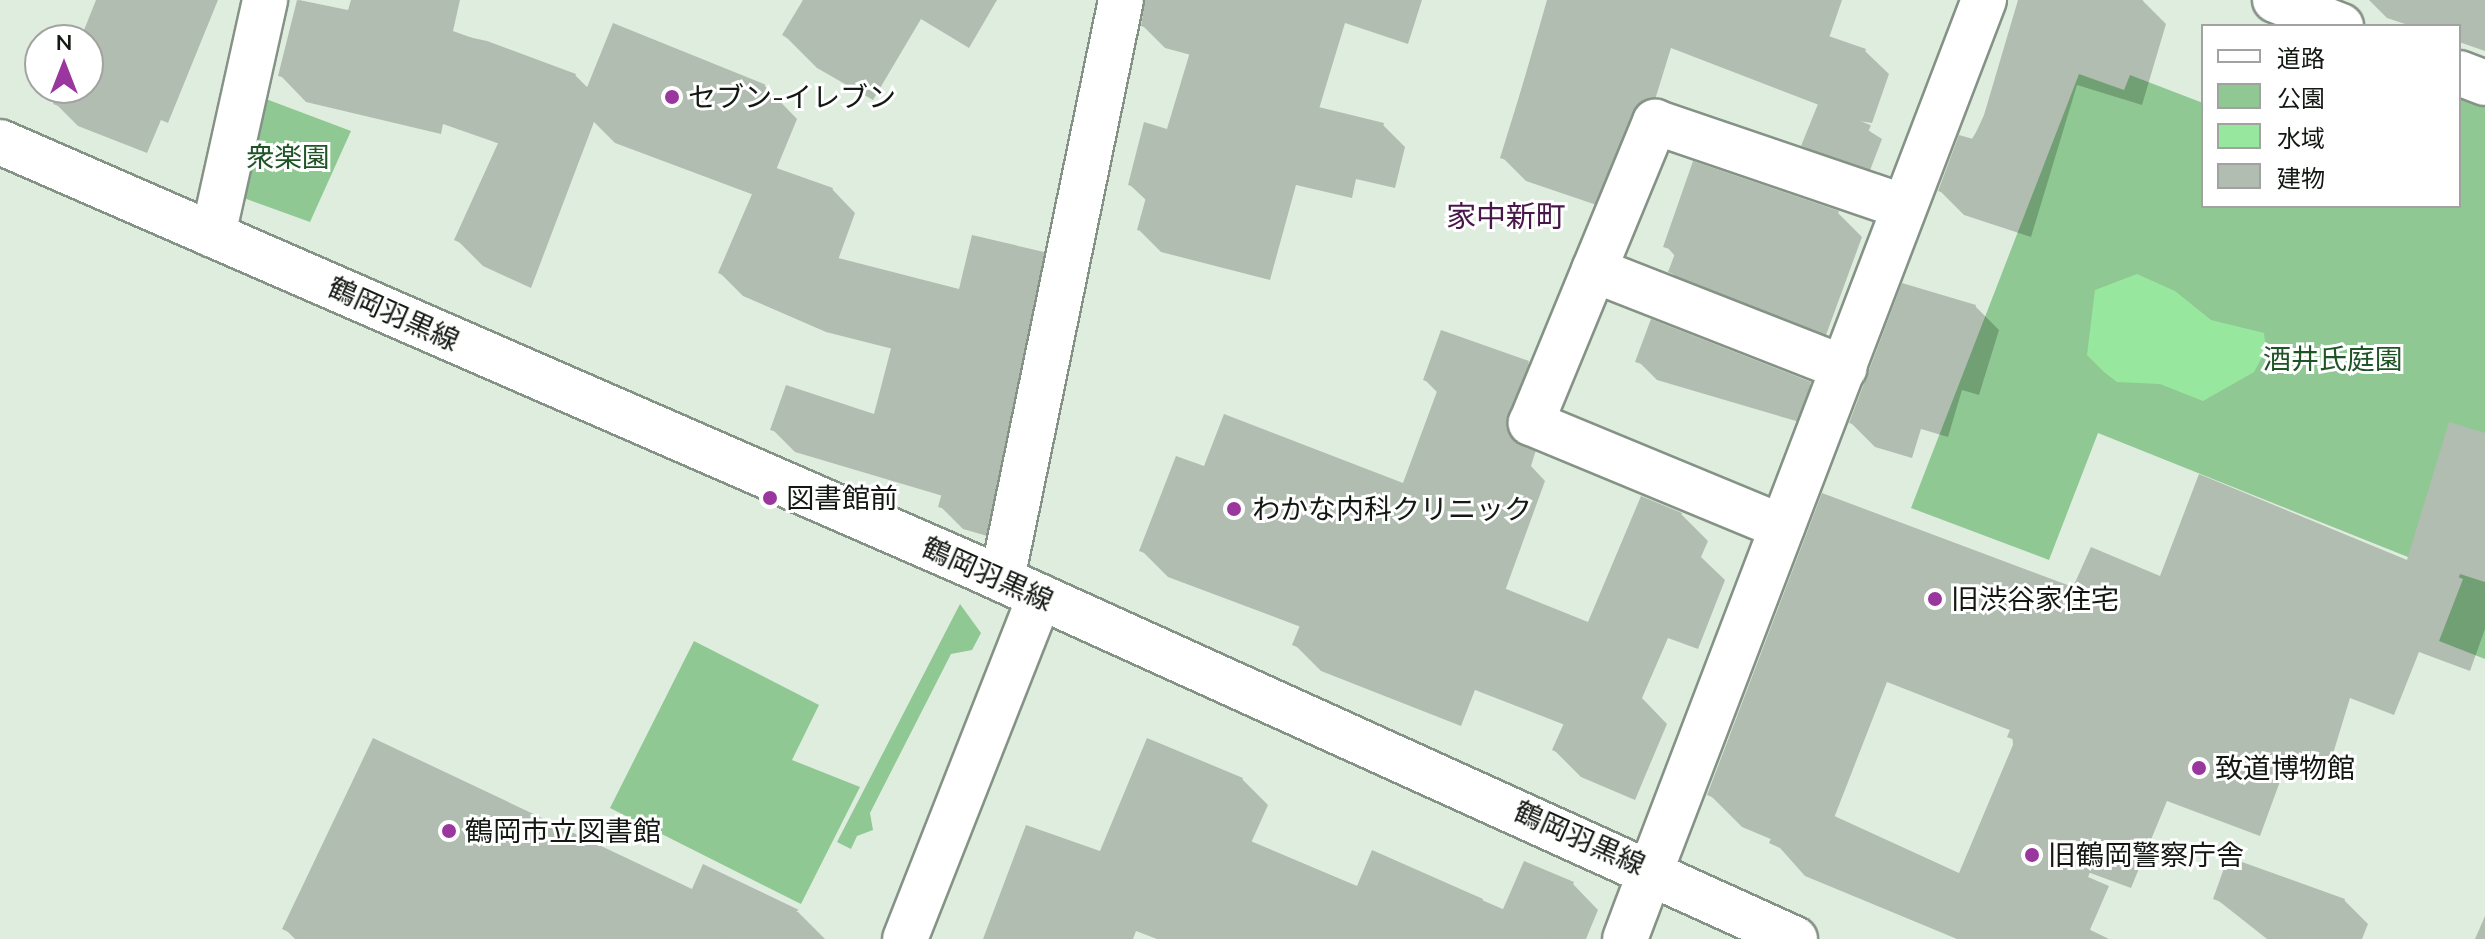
<!DOCTYPE html>
<html>
<head>
<meta charset="utf-8">
<style>
	body { margin:0 }
	#map { position:relative; width:2485px; height:939px; overflow:hidden; background:#dfeddf; font-family:Mulish,"Noto Sans JP",sans-serif }
	div>[style] { position:absolute }
	[style*='--x'] { left:calc(var(--x)*1px); top:calc(var(--y)*1px); width:calc(var(--w)*1px); rotate:calc(var(--a)*1deg) }
	.green>* { inset:0; background:#8fc893 }
	.water>* { inset:0; background:#97e89e }
	.shadow>* { inset:0; background:#0003 }
	.building>* { inset:0; background:#b0bdb0; transform-origin:0 0 }
	.roads { filter:drop-shadow(2px 0 #859286) drop-shadow(-2px 0 #859286) drop-shadow(0 2px #859286) drop-shadow(0 -2px #859286) }
	.street>* { height:44px; margin:-22px; padding:0 22px; transform-origin:22px; border-radius:22px; background:#fff }
	.secondary>* { height:44px; margin:-22px; padding:0 22px; transform-origin:22px; border-radius:22px; background:#fff }
	.primary>* { height:44px; margin:-22px; padding:0 22px; transform-origin:22px; border-radius:22px; background:#fff }
	.dots>* { width:22px; height:22px; translate:-50% -50%; box-sizing:border-box; border:4px solid #fff; border-radius:50% }
	span { translate:-50% -50%; white-space:nowrap; text-align:center; line-height:1.15; -webkit-text-stroke:6px #fff; paint-order:stroke }
	.poi-label { font-size:28px; color:#131813 }
	.left { translate:0 -50%; text-align:left }
	.park-label { font-size:28px; color:#1e5426 }
	.street-label { font-size:28px; color:#131813 }
	.neighbourhood-label { font-size:30px; color:#461748 }
	.legend { position:absolute; left:2201px; top:24px; width:260px; height:184px; box-sizing:border-box; background:#fff; border:2px solid #a1a3a1; margin:0; padding:10px 14px; list-style:none; font-size:24px; color:#131813 }
	.legend li { display:flex; align-items:center; gap:16px; height:40px }
	.legend b { width:40px; border:2px solid #a1a3a1 }
	.north { position:absolute; left:24px; top:24px; width:80px; height:80px; box-sizing:border-box; background:#fff; border:2px solid #a1a3a1; border-radius:50%; rotate:0deg; font-size:22px; font-weight:700; line-height:32px; text-align:center; color:#131813 }
	.north::after { content:''; display:block; margin:auto; width:28px; height:36px; background:#9a379e; clip-path:polygon(50% 0,100% 100%,50% 72%,0 100%) }
</style>
</head>
<body>
<div id="map">
	<div class="green">
		<div style="clip-path:polygon(2079px 74px,2124px 90px,2130px 75px,2203px 103px,2203px 206px,2459px 206px,2459px 84px,2485px 95px,2485px 659px,2439px 641px,2463px 579px,2098px 433px,2049px 560px,1911px 508px)"></div>
		<div style="clip-path:polygon(258px 96px,351px 131px,310px 222px,230px 193px)"></div>
		<div style="clip-path:polygon(960px 604px,981px 633px,972px 650px,951px 654px,870px 813px,873px 830px,857px 836px,851px 849px,837px 842px)"></div>
		<div style="clip-path:polygon(694px 641px,819px 705px,792px 760px,860px 787px,801px 904px,610px 808px)"></div>
	</div>
	<div class="water">
		<div style="clip-path:polygon(2137px 274px,2175px 291px,2211px 320px,2264px 333px,2266px 350px,2254px 372px,2203px 401px,2160px 384px,2117px 382px,2104px 372px,2087px 355px,2095px 290px)"></div>
	</div>
	<div class="shadow">
		<div style="clip-path:polygon(98px 0,218px 0,168px 123px,161px 120px,147px 153px,78px 126px,56px 104px,62px 88px,88px 88px,88px 40px,82px 40px)"></div>
		<div style="clip-path:polygon(299px 0,348px 10px,351px 0,460px 0,453px 31px,575px 75px,590px 90px,764px 85px,797px 119px,776px 170px,832px 189px,855px 213px,838px 260px,961px 292px,1043px 253px,1066px 277px,1008px 542px,963px 529px,940px 506px,943px 496px,795px 452px,772px 429px,875px 417px,893px 349px,826px 332px,743px 296px,720px 273px,754px 195px,615px 143px,594px 122px,531px 288px,483px 266px,456px 239px,500px 144px,443px 124px,441px 134px,306px 102px,280px 75px)"></div>
		<div style="clip-path:polygon(805px 0,997px 0,969px 48px,921px 19px,873px 100px,817px 68px,784px 35px)"></div>
		<div style="clip-path:polygon(1148px 0,1422px 0,1408px 44px,1345px 23px,1319px 109px,1383px 125px,1405px 147px,1395px 188px,1356px 179px,1352px 198px,1296px 185px,1270px 280px,1161px 252px,1139px 230px,1147px 201px,1130px 185px,1169px 131px,1191px 55px,1165px 48px,1143px 26px)"></div>
		<div style="clip-path:polygon(1547px 0,1842px 0,1829px 38px,1865px 51px,1889px 74px,1872px 123px,1852px 120px,1882px 139px,1869px 173px,1815px 157px,1803px 145px,1819px 105px,1671px 48px,1620px 213px,1526px 181px,1502px 157px)"></div>
		<div style="clip-path:polygon(2020px 0,2142px 0,2166px 24px,2142px 105px,2077px 85px,2031px 237px,1964px 215px,1940px 191px,1986px 116px)"></div>
		<div style="clip-path:polygon(2369px 0,2485px 0,2485px 51px,2459px 42px,2459px 26px,2411px 26px,2387px 18px)"></div>
		<div style="clip-path:polygon(1838px 213px,1862px 237px,1822px 346px,1695px 296px,1671px 272px,1676px 257px,1666px 246px)"></div>
		<div style="clip-path:polygon(1975px 306px,1999px 330px,1979px 395px,1962px 390px,1948px 437px,1921px 429px,1912px 458px,1875px 447px,1851px 423px)"></div>
		<div style="clip-path:polygon(1638px 361px,1810px 384px,1829px 403px,1820px 428px,1657px 380px)"></div>
		<div style="clip-path:polygon(1528px 363px,1555px 390px,1531px 466px,1545px 481px,1505px 591px,1589px 625px,1681px 514px,1708px 541px,1701px 557px,1725px 580px,1698px 649px,1668px 638px,1642px 698px,1667px 724px,1635px 800px,1581px 777px,1554px 750px,1565px 725px,1475px 690px,1461px 726px,1321px 671px,1294px 644px,1301px 627px,1168px 577px,1141px 550px,1205px 469px,1404px 485px,1438px 393px,1425px 380px)"></div>
		<div style="clip-path:polygon(2485px 435px,2485px 629px,2470px 671px,2419px 652px,2394px 715px,2350px 698px,2325px 780px,2286px 765px,2260px 836px,2167px 801px,2131px 888px,2020px 847px,2012px 731px,1887px 682px,1834px 818px,1960px 876px,1963px 868px,2109px 939px,1957px 939px,1805px 876px,1773px 840px,1742px 827px,1709px 794px,1823px 496px,2074px 590px,2409px 562px)"></div>
		<div style="clip-path:polygon(1242px 779px,1268px 805px,1251px 843px,1358px 889px,1373px 853px,1505px 910px,1573px 884px,1598px 910px,1586px 939px,1157px 939px,1136px 931px,1133px 939px,985px 939px,1101px 854px)"></div>
		<div style="clip-path:polygon(704px 866px,798px 912px,825px 939px,295px 939px,284px 928px,693px 891px)"></div>
		<div style="clip-path:polygon(2215px 898px,2344px 900px,2368px 924px,2362px 939px,2267px 939px)"></div>
		<div style="clip-path:polygon(2485px 916px,2485px 939px,2475px 939px)"></div>
	</div>
	<div class="building">
		<div style="clip-path:polygon(96px 0,172px 0,166px 15px,179px 20px,146px 102px,138px 99px,125px 132px,53px 104px,60px 88px,88px 88px,88px 40px,80px 40px)"></div>
		<div style="clip-path:polygon(297px 0,487px 41px,576px 74px,505px 263px,454px 240px,504px 130px,417px 99px,415px 109px,278px 76px)"></div>
		<div style="clip-path:polygon(803px 0,880px 0,839px 68px,782px 35px)"></div>
		<div style="clip-path:polygon(1145px 0,1324px 0,1294px 101px,1384px 123px,1373px 167px,1335px 158px,1330px 178px,1275px 164px,1249px 259px,1137px 230px,1148px 190px,1128px 185px,1144px 122px,1167px 129px,1193px 42px,1141px 26px)"></div>
		<div style="clip-path:polygon(1549px 0,1725px 0,1866px 49px,1848px 100px,1647px 25px,1597px 190px,1500px 158px)"></div>
		<div style="clip-path:polygon(2018px 0,2143px 0,2118px 82px,2053px 63px,2007px 214px,1938px 191px,1959px 135px,1973px 139px,1984px 115px)"></div>
		<div style="left:613px;top:23px;width:164px;height:93px;rotate:22deg"></div>
		<div style="left:1818px;top:104px;width:57px;height:45px;rotate:22deg"></div>
		<div style="clip-path:polygon(1693px 161px,1839px 211px,1798px 323px,1668px 272px,1676px 251px,1663px 247px)"></div>
		<div style="clip-path:polygon(765px 164px,833px 188px,811px 251px,959px 289px,972px 235px,1044px 252px,986px 520px,938px 507px,945px 482px,770px 430px,786px 385px,874px 414px,895px 333px,798px 308px,718px 273px)"></div>
		<div style="clip-path:polygon(1902px 283px,1976px 305px,1955px 373px,1938px 368px,1924px 414px,1897px 406px,1888px 435px,1849px 423px)"></div>
		<div style="clip-path:polygon(1651px 319px,1811px 382px,1800px 410px,1635px 362px)"></div>
		<div style="clip-path:polygon(1441px 330px,1529px 361px,1502px 447px,1520px 453px,1474px 576px,1588px 622px,1641px 496px,1682px 513px,1671px 541px,1699px 552px,1671px 624px,1641px 612px,1611px 682px,1642px 696px,1608px 775px,1552px 750px,1569px 712px,1448px 665px,1434px 701px,1292px 645px,1305px 613px,1139px 551px,1176px 456px,1204px 466px,1224px 414px,1403px 483px,1439px 386px,1423px 380px)"></div>
		<div style="clip-path:polygon(evenodd,2449px 422px,2485px 433px,2485px 582px,2460px 574px,2437px 639px,2386px 620px,2361px 683px,2317px 666px,2292px 748px,2252px 733px,2226px 804px,2134px 769px,2088px 877px,2109px 886px,2089px 932px,2063px 921px,2055px 939px,2001px 939px,1918px 904px,1916px 910px,1769px 843px,1778px 824px,1707px 795px,1822px 493px,2073px 587px,2091px 547px,2160px 576px,2199px 474px,2407px 560px,2449px 422px,1854px 650px,2017px 714px,2007px 737px,2015px 740px,1959px 873px,1795px 798px,1854px 650px)"></div>
		<div style="clip-path:polygon(373px 738px,692px 889px,703px 864px,799px 910px,724px 939px,304px 939px,282px 929px)"></div>
		<div style="clip-path:polygon(1147px 738px,1243px 778px,1222px 829px,1357px 886px,1372px 850px,1483px 899px,1466px 939px,1294px 939px,1252px 922px,1245px 939px,1189px 939px,1111px 907px,1097px 939px,983px 939px,1026px 825px,1100px 851px)"></div>
		<div style="clip-path:polygon(2228px 857px,2345px 899px,2330px 939px,2287px 939px,2250px 925px,2254px 914px,2213px 899px)"></div>
		<div style="clip-path:polygon(1524px 861px,1574px 882px,1550px 939px,1490px 939px)"></div>
	</div>
	<div class="roads">
		<div class="street">
			<div style="--x:2275;--y:0;--w:71;--a:21.5"></div>
			<div style="--x:2459;--y:73;--w:28;--a:21"></div>
			<div style="--x:213;--y:235;--w:241;--a:-77.5"></div>
			<div style="--x:1594;--y:270;--w:269;--a:21.4"></div>
			<div style="--x:1782;--y:527;--w:272;--a:-157.5"></div>
			<div style="--x:1531;--y:423;--w:326;--a:-67.6"></div>
			<div style="--x:1655;--y:122;--w:263;--a:18.8"></div>
			<div style="--x:1002;--y:579;--w:591;--a:-78.39"></div>
			<div style="--x:1651;--y:870;--w:932;--a:-69.06"></div>
			<div style="--x:905;--y:939;--w:368;--a:-68.5"></div>
		</div>
		<div class="secondary">
			<div style="--x:1625;--y:939;--w:74;--a:-69.4"></div>
		</div>
		<div class="primary">
			<div style="--x:0;--y:142;--w:1068;--a:23.56"></div>
			<div style="--x:979;--y:569;--w:896;--a:24.39"></div>
		</div>
	</div>
	<div class="dots">
		<div style="left:672px;top:97px;background:#9a379e"></div>
		<div style="left:770px;top:498px;background:#9a379e"></div>
		<div style="left:1234px;top:509px;background:#9a379e"></div>
		<div style="left:1935px;top:599px;background:#9a379e"></div>
		<div style="left:2199px;top:768px;background:#9a379e"></div>
		<div style="left:449px;top:831px;background:#9a379e"></div>
		<div style="left:2032px;top:855px;background:#9a379e"></div>
	</div>
	<div class="poi-label">
		<span class="left" style="left:688px;top:97px">セブン-イレブン</span>
		<span class="left" style="left:786px;top:498px">図書館前</span>
		<span class="left" style="left:1252px;top:509px">わかな内科クリニック</span>
		<span class="left" style="left:1951px;top:599px">旧渋谷家住宅</span>
		<span class="left" style="left:2215px;top:768px">致道博物館</span>
		<span class="left" style="left:465px;top:831px">鶴岡市立図書館</span>
		<span class="left" style="left:2048px;top:855px">旧鶴岡警察庁舎</span>
	</div>
	<div class="park-label">
		<span style="left:288px;top:157px">衆楽園</span>
		<span style="left:2333px;top:359px">酒井氏庭園</span>
	</div>
	<div class="street-label">
		<span style="left:394px;top:314px;rotate:24deg">鶴岡羽黒線</span>
		<span style="left:988px;top:574px;rotate:24deg">鶴岡羽黒線</span>
		<span style="left:1580px;top:838px;rotate:24deg">鶴岡羽黒線</span>
	</div>
	<div class="neighbourhood-label">
		<span style="left:1506px;top:216px">家中新町</span>
	</div>
	<ul class="legend">
	<li><b style="height:10px;background:#fff"></b>道路</li>
	<li><b style="height:22px;background:#8fc893"></b>公園</li>
	<li><b style="height:22px;background:#97e89e"></b>水域</li>
	<li><b style="height:22px;background:#b0bdb0"></b>建物</li>
	</ul>
	<div class="north">N</div>
</div>
</body>
</html>
